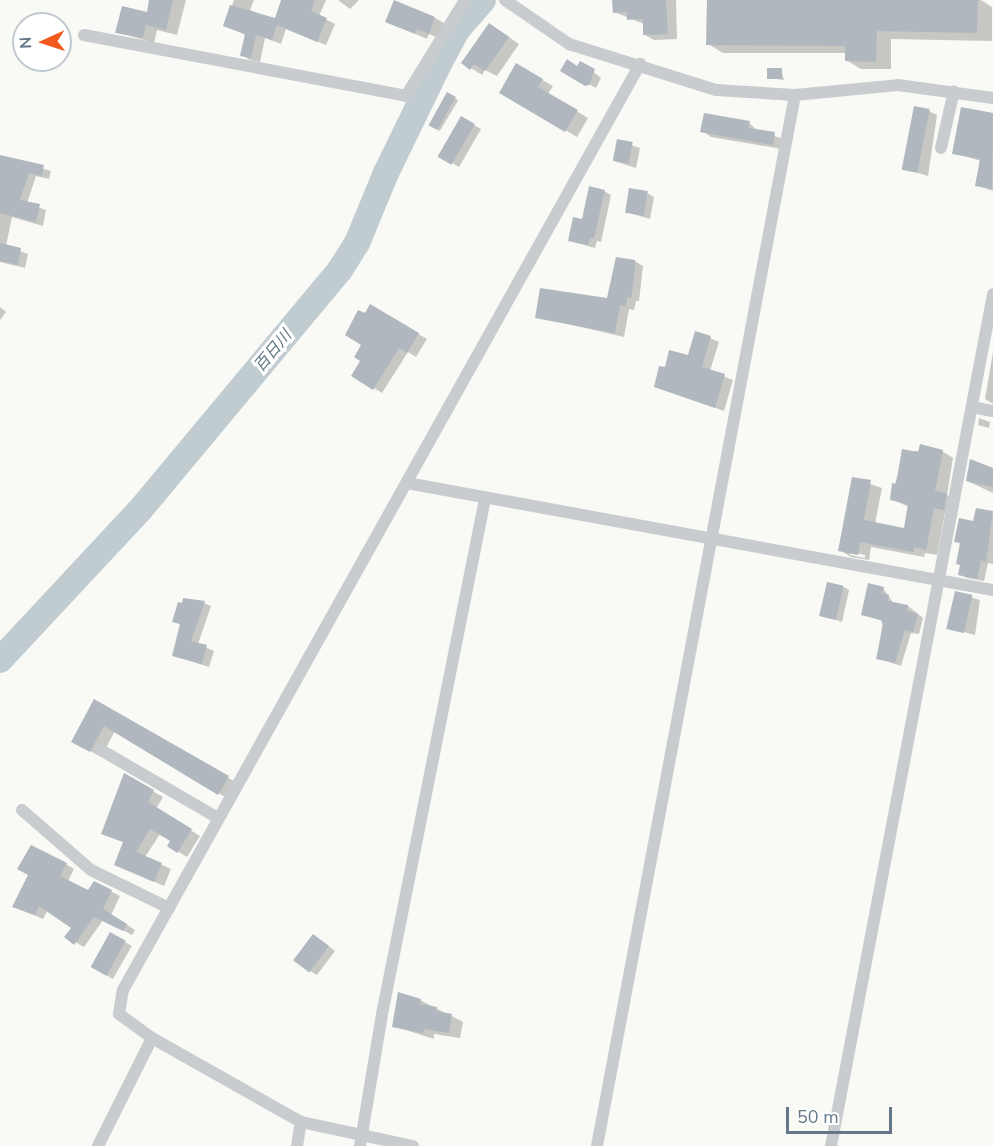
<!DOCTYPE html>
<html>
<head>
<meta charset="utf-8">
<style>
	body { margin:0 }
	#map { position:relative; width:993px; height:1146px; overflow:hidden; background:#f9f9f6; font-family:"Nunito Sans","Noto Sans JP",sans-serif }
	div>[style] { position:absolute }
	[style*='--x'] { left:calc(var(--x)*1px); top:calc(var(--y)*1px); width:calc(var(--w)*1px); rotate:calc(var(--a)*1deg) }
	.shadow>* { inset:0; background:#0003; transform-origin:0 0 }
	.river>* { height:26px; margin:-13px; padding:0 13px; transform-origin:13px; border-radius:13px; background:#c1ccd1 }
	.building>* { inset:0; background:#b0b7be; transform-origin:0 0 }
	.street>* { height:12px; margin:-6px; padding:0 6px; transform-origin:6px; border-radius:6px; background:#c8cccf }
	span { translate:-50% -50%; white-space:nowrap; text-align:center; line-height:1.15; -webkit-text-stroke:6px #fff; paint-order:stroke }
	.water-label { font-size:16px; color:#617984; font-style:italic }
	.north { position:absolute; left:12px; top:12px; width:60px; height:60px; box-sizing:border-box; background:#fff; border:2px solid #c1c9d0; border-radius:50%; rotate:267deg; font-size:16px; font-weight:700; line-height:24px; text-align:center; color:#657789 }
	.north::after { content:''; display:block; margin:auto; width:21px; height:27px; background:#f1591d; clip-path:polygon(50% 0,100% 100%,50% 72%,0 100%) }
	.scale { position:absolute; left:786px; top:1107px; width:106px; height:27px; box-sizing:border-box; border:3px solid #657789; border-top:0; padding-left:8px; font-size:18px; line-height:21px; white-space:nowrap; color:#657789; -webkit-text-stroke:4px #fff; paint-order:stroke }
</style>
</head>
<body>
<div id="map">
	<div class="shadow">
		<div style="clip-path:polygon(151px 0,186px 0,177px 35px,157px 30px,154px 43px,117px 32px,148px 14px)"></div>
		<div style="clip-path:polygon(234px 0,254px 0,250px 10px,275px 20px,290px 0,326px 0,319px 16px,335px 24px,326px 45px,286px 29px,281px 44px,265px 38px,260px 62px,250px 60px,242px 55px,246px 35px,224px 26px)"></div>
		<div style="clip-path:polygon(338px 0,359px 0,350px 9px)"></div>
		<div style="clip-path:polygon(614px 0,676px 0,677px 39px,654px 40px,645px 35px,644px 24px,614px 12px)"></div>
		<div style="clip-path:polygon(708px 0,981px 0,992px 7px,992px 41px,891px 39px,891px 69px,861px 69px,846px 60px,846px 53px,723px 53px,708px 44px)"></div>
		<div style="clip-path:polygon(435px 18px,446px 24px,440px 39px,429px 34px,427px 39px,387px 21px)"></div>
		<div style="clip-path:polygon(500px 31px,519px 44px,497px 76px,485px 70px,482px 75px,463px 63px)"></div>
		<div style="clip-path:polygon(516px 65px,553px 86px,548px 94px,588px 118px,577px 137px,501px 92px)"></div>
		<div style="clip-path:polygon(586px 66px,601px 78px,596px 88px,562px 70px)"></div>
		<div style="clip-path:polygon(781px 69px,784px 80px,769px 78px)"></div>
		<div style="left:448px;top:94px;width:12px;height:36px;rotate:31deg"></div>
		<div style="clip-path:polygon(962px 109px,993px 114px,993px 191px,976px 185px,981px 161px,954px 153px)"></div>
		<div style="clip-path:polygon(929px 111px,937px 115px,928px 176px,905px 169px)"></div>
		<div style="left:462px;top:118px;width:22px;height:44px;rotate:30deg"></div>
		<div style="clip-path:polygon(749px 123px,758px 131px,784px 139px,782px 149px,711px 137px,702px 131px)"></div>
		<div style="clip-path:polygon(619px 141px,640px 148px,636px 168px,614px 161px)"></div>
		<div style="clip-path:polygon(0 157px,51px 171px,49px 179px,36px 176px,27px 203px,46px 210px,43px 226px,12px 217px,6px 246px,28px 254px,25px 268px,0 262px)"></div>
		<div style="clip-path:polygon(604px 191px,611px 195px,601px 242px,597px 241px,595px 248px,570px 241px)"></div>
		<div style="clip-path:polygon(647px 193px,654px 197px,650px 219px,626px 212px)"></div>
		<div style="clip-path:polygon(635px 261px,643px 266px,639px 301px,636px 301px,634px 310px,629px 309px,624px 337px,537px 317px,608px 300px)"></div>
		<div style="clip-path:polygon(371px 306px,427px 339px,416px 357px,408px 352px,382px 393px,353px 375px,362px 361px,365px 315px)"></div>
		<div style="clip-path:polygon(0 307px,6px 312px,0 320px)"></div>
		<div style="clip-path:polygon(710px 338px,719px 342px,710px 371px,733px 380px,724px 411px,656px 386px)"></div>
		<div style="clip-path:polygon(993px 352px,993px 404px,985px 399px)"></div>
		<div style="clip-path:polygon(979px 418px,990px 422px,989px 428px,978px 425px)"></div>
		<div style="clip-path:polygon(evenodd,904px 451px,942px 451px,953px 458px,947px 495px,957px 501px,954px 515px,945px 513px,937px 555px,925px 553px,924px 557px,871px 547px,869px 560px,851px 557px,840px 550px,853px 478px,882px 488px,875px 524px,905px 529px,909px 507px,891px 499px,904px 451px,850px 552px,865px 555px,865px 558px,850px 555px,850px 552px)"></div>
		<div style="clip-path:polygon(971px 461px,993px 468px,993px 493px,967px 481px)"></div>
		<div style="clip-path:polygon(993px 513px,993px 564px,988px 563px,984px 581px,967px 578px,960px 575px,962px 566px,957px 563px,961px 544px,956px 541px,975px 523px)"></div>
		<div style="clip-path:polygon(844px 587px,849px 590px,842px 622px,821px 615px)"></div>
		<div style="clip-path:polygon(883px 588px,894px 604px,908px 606px,923px 618px,919px 634px,911px 633px,901px 666px,877px 658px,883px 621px,863px 615px)"></div>
		<div style="clip-path:polygon(956px 593px,980px 600px,975px 635px,949px 628px)"></div>
		<div style="clip-path:polygon(204px 603px,211px 606px,198px 644px,214px 651px,209px 667px,174px 656px,181px 625px,174px 621px)"></div>
		<div style="clip-path:polygon(95px 701px,239px 784px,230px 800px,115px 731px,101px 757px,73px 741px)"></div>
		<div style="clip-path:polygon(125px 775px,163px 797px,156px 809px,200px 836px,187px 857px,169px 846px,172px 841px,160px 834px,145px 857px,171px 869px,164px 886px,116px 865px,125px 843px,103px 833px)"></div>
		<div style="clip-path:polygon(66px 864px,74px 869px,68px 881px,88px 892px,95px 883px,120px 896px,111px 915px,135px 930px,132px 935px,103px 920px,84px 947px,66px 937px,73px 928px,48px 910px,43px 919px,14px 907px)"></div>
		<div style="left:111px;top:934px;width:24px;height:38px;rotate:30deg"></div>
		<div style="clip-path:polygon(321px 940px,335px 951px,317px 975px,310px 971px)"></div>
		<div style="clip-path:polygon(420px 1000px,463px 1022px,460px 1038px,434px 1034px,434px 1039px,393px 1026px)"></div>
	</div>
	<div class="river">
		<div style="--x:0;--y:660;--w:205;--a:-47"></div>
		<div style="--x:140;--y:510;--w:312;--a:-50.2"></div>
		<div style="--x:340;--y:270;--w:32;--a:-58"></div>
		<div style="--x:357;--y:243;--w:76;--a:-67.5"></div>
		<div style="--x:386;--y:173;--w:121;--a:-64.1"></div>
		<div style="--x:439;--y:64;--w:40;--a:-62"></div>
		<div style="--x:458;--y:29;--w:38;--a:-49"></div>
	</div>
	<div class="building">
		<div style="clip-path:polygon(149px 0,173px 0,166px 30px,146px 25px,143px 38px,115px 33px,122px 6px,147px 12px)"></div>
		<div style="clip-path:polygon(281px 0,315px 0,311px 11px,327px 18px,317px 42px,277px 25px,272px 40px,256px 35px,251px 58px,240px 56px,245px 34px,223px 26px,230px 5px,275px 18px)"></div>
		<div style="clip-path:polygon(394px 0,435px 17px,429px 34px,417px 29px,415px 34px,385px 22px)"></div>
		<div style="clip-path:polygon(612px 0,666px 0,668px 34px,643px 35px,643px 19px,627px 20px,627px 12px,613px 13px)"></div>
		<div style="clip-path:polygon(707px 0,978px 0,977px 33px,877px 31px,876px 62px,845px 61px,845px 46px,706px 45px)"></div>
		<div style="clip-path:polygon(489px 23px,509px 37px,485px 71px,474px 64px,470px 70px,461px 63px)"></div>
		<div style="clip-path:polygon(567px 59px,577px 66px,580px 61px,595px 69px,589px 85px,585px 86px,560px 71px)"></div>
		<div style="clip-path:polygon(516px 63px,543px 79px,538px 87px,578px 110px,565px 132px,499px 93px)"></div>
		<div style="left:767px;top:68px;width:15px;height:11px"></div>
		<div style="left:447px;top:92px;width:10px;height:38px;rotate:29deg"></div>
		<div style="left:914px;top:106px;width:16px;height:65px;rotate:11deg"></div>
		<div style="clip-path:polygon(961px 107px,993px 113px,992px 189px,975px 186px,980px 159px,952px 154px)"></div>
		<div style="clip-path:polygon(704px 113px,750px 121px,748px 128px,775px 132px,773px 145px,700px 132px)"></div>
		<div style="left:461px;top:116px;width:16px;height:47px;rotate:30deg"></div>
		<div style="left:617px;top:139px;width:16px;height:22px;rotate:11deg"></div>
		<div style="clip-path:polygon(0 155px,44px 165px,42px 176px,29px 173px,20px 200px,40px 204px,36px 222px,0 213px)"></div>
		<div style="clip-path:polygon(589px 186px,605px 190px,594px 238px,590px 238px,588px 245px,568px 241px,573px 217px,582px 219px)"></div>
		<div style="left:629px;top:188px;width:19px;height:25px;rotate:9deg"></div>
		<div style="clip-path:polygon(0 243px,21px 248px,18px 265px,0 261px)"></div>
		<div style="clip-path:polygon(616px 257px,635px 260px,635px 270px,631px 298px,627px 297px,626px 306px,620px 305px,615px 333px,535px 318px,540px 288px,607px 298px)"></div>
		<div style="clip-path:polygon(370px 304px,419px 333px,407px 353px,399px 348px,373px 390px,351px 376px,360px 361px,354px 357px,361px 345px,345px 335px,358px 310px,365px 313px)"></div>
		<div style="clip-path:polygon(695px 331px,711px 336px,702px 367px,725px 374px,715px 408px,654px 387px,659px 366px,665px 367px,669px 350px,688px 355px)"></div>
		<div style="clip-path:polygon(920px 444px,943px 450px,935px 491px,947px 493px,944px 510px,934px 508px,926px 550px,914px 547px,914px 552px,860px 542px,858px 555px,838px 551px,852px 477px,871px 480px,864px 520px,904px 528px,908px 504px,890px 500px,892px 483px,896px 484px,902px 449px,918px 452px)"></div>
		<div style="clip-path:polygon(970px 459px,993px 468px,993px 487px,966px 481px)"></div>
		<div style="clip-path:polygon(976px 508px,993px 511px,986px 562px,981px 560px,977px 579px,958px 575px,960px 565px,956px 564px,960px 543px,954px 542px,959px 518px,973px 521px)"></div>
		<div style="left:827px;top:582px;width:17px;height:35px;rotate:13deg"></div>
		<div style="clip-path:polygon(868px 583px,884px 587px,882px 593px,889px 595px,888px 601px,908px 605px,907px 611px,918px 614px,913px 632px,905px 630px,895px 663px,876px 659px,883px 626px,881px 620px,861px 615px)"></div>
		<div style="left:955px;top:591px;width:18px;height:39px;rotate:13deg"></div>
		<div style="clip-path:polygon(183px 598px,205px 601px,191px 641px,207px 645px,202px 664px,172px 656px,180px 624px,172px 622px,178px 602px,182px 603px)"></div>
		<div style="clip-path:polygon(94px 699px,229px 776px,218px 795px,104px 726px,90px 752px,71px 742px)"></div>
		<div style="clip-path:polygon(124px 773px,154px 790px,148px 802px,192px 829px,177px 853px,167px 846px,170px 841px,150px 829px,136px 852px,162px 863px,154px 882px,114px 865px,123px 842px,101px 834px)"></div>
		<div style="clip-path:polygon(31px 845px,67px 863px,60px 876px,88px 890px,94px 881px,112px 890px,103px 909px,127px 924px,123px 931px,94px 917px,74px 945px,64px 937px,71px 928px,39px 906px,35px 915px,12px 907px,28px 875px,17px 869px)"></div>
		<div style="left:110px;top:932px;width:18px;height:40px;rotate:29deg"></div>
		<div style="left:313px;top:934px;width:20px;height:33px;rotate:37deg"></div>
		<div style="clip-path:polygon(398px 992px,421px 999px,420px 1004px,437px 1007px,436px 1011px,452px 1014px,449px 1033px,424px 1029px,423px 1033px,392px 1027px)"></div>
	</div>
	<div class="street">
		<div style="--x:505;--y:0;--w:78;--a:34.5"></div>
		<div style="--x:569;--y:44;--w:154;--a:17.4"></div>
		<div style="--x:716;--y:90;--w:79;--a:3.6"></div>
		<div style="--x:795;--y:95;--w:103;--a:-5.5"></div>
		<div style="--x:898;--y:85;--w:96;--a:7.8"></div>
		<div style="--x:84;--y:35;--w:328;--a:10.7"></div>
		<div style="--x:406;--y:96;--w:113;--a:-58.4"></div>
		<div style="--x:941;--y:148;--w:58;--a:-77.2"></div>
		<div style="--x:972;--y:407;--w:21;--a:11"></div>
		<div style="--x:407;--y:483;--w:596;--a:10.35"></div>
		<div style="--x:101;--y:750;--w:135;--a:30.2"></div>
		<div style="--x:22;--y:810;--w:91;--a:41"></div>
		<div style="--x:91;--y:870;--w:87;--a:26"></div>
		<div style="--x:98;--y:1146;--w:121;--a:-63.4"></div>
		<div style="--x:297;--y:1146;--w:24;--a:-81"></div>
		<div style="--x:360;--y:1146;--w:134;--a:-80.5"></div>
		<div style="--x:382;--y:1014;--w:525;--a:-78.69"></div>
		<div style="--x:413;--y:1146;--w:115;--a:-167.9"></div>
		<div style="--x:301;--y:1122;--w:171;--a:-150.6"></div>
		<div style="--x:152;--y:1038;--w:41;--a:-144"></div>
		<div style="--x:119;--y:1014;--w:24;--a:-81"></div>
		<div style="--x:123;--y:990;--w:1061;--a:-60.82"></div>
		<div style="--x:597;--y:1146;--w:1069;--a:-79.33"></div>
		<div style="--x:831;--y:1146;--w:867;--a:-79.23"></div>
	</div>
	<div class="water-label">
		<span style="left:273px;top:351px;rotate:-50deg">百日川</span>
	</div>
	<div class="north">N</div>
	<div class="scale">50 m</div>
</div>
</body>
</html>
